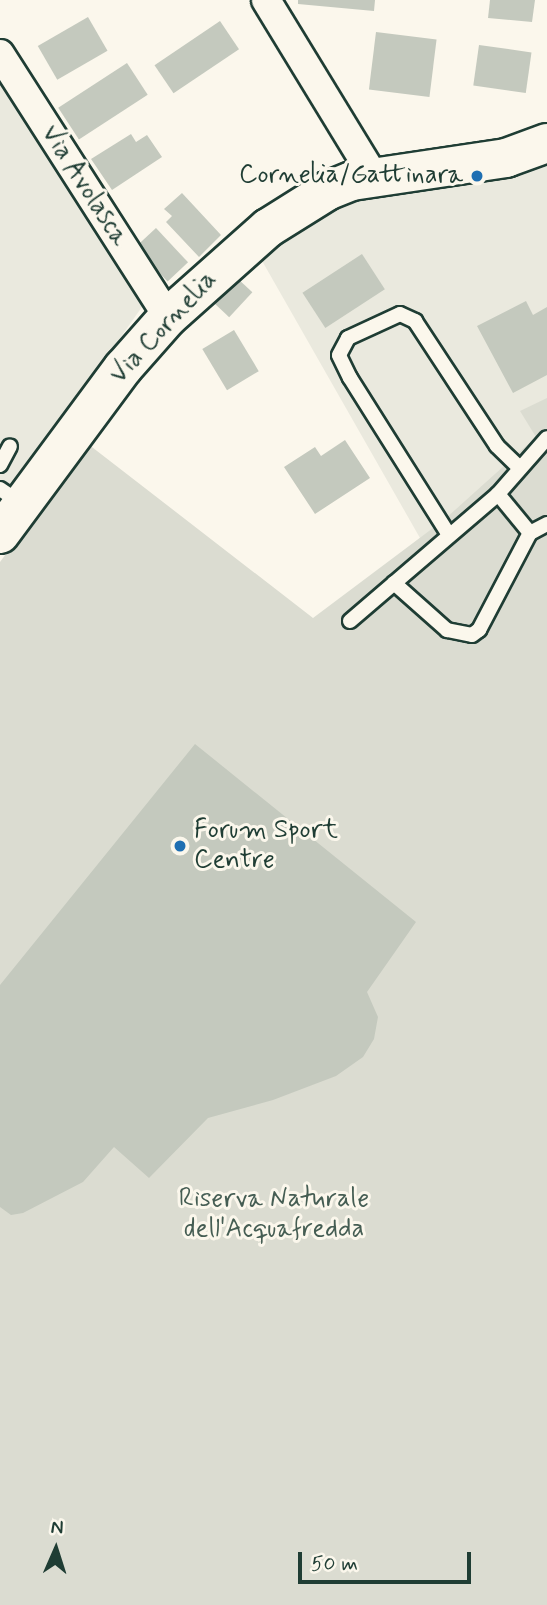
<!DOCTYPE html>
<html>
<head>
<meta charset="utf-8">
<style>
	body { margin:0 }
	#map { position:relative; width:547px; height:1605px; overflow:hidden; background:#fbf7ec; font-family:Mynerve,sans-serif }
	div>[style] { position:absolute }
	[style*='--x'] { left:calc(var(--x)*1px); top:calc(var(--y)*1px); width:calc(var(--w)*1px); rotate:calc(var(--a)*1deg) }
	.built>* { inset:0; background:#eae9de }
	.green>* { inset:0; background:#dbdcd1 }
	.building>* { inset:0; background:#c4c9be; transform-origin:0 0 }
	.roads { filter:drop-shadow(2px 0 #1f3d34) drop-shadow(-2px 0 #1f3d34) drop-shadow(0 2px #1f3d34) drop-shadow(0 -2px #1f3d34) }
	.lane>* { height:14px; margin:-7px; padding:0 7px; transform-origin:7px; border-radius:7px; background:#fbf7ec }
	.street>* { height:28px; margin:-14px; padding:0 14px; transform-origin:14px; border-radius:14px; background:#fbf7ec }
	.secondary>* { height:38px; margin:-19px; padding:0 19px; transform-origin:19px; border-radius:19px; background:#fbf7ec }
	.dots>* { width:19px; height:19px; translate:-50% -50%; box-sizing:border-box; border:4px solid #fbf7ec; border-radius:50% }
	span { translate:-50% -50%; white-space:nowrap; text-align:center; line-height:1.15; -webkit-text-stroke:6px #fbf7ec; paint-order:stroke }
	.poi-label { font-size:26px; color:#1f3d34 }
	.right { translate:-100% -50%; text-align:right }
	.left { translate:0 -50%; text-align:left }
	.street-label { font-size:26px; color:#1f3d34 }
	.park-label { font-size:26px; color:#455d53 }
	.north { position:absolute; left:21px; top:1514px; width:70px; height:70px; -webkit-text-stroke:5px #fbf7ec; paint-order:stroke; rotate:3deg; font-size:19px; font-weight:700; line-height:28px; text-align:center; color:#1f3d34 }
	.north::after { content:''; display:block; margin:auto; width:24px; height:32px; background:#1f3d34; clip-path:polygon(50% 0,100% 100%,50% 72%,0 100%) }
	.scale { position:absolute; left:298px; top:1552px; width:173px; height:32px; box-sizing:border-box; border:4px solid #1f3d34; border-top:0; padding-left:9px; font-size:21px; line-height:24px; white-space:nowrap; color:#1f3d34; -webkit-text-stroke:5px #fbf7ec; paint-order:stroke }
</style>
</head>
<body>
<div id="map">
	<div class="built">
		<div style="clip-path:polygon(0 73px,144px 304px,0 509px)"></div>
		<div style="clip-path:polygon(547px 155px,547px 552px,384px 567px,420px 538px,257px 252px,364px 189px)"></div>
	</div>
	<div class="green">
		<div style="clip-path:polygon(547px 398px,547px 1605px,0 1605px,0 562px,88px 444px,313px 618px,445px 519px,536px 437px,520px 411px)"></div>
	</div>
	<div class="building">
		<div style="clip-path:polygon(298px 0,375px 0,374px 11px,298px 4px)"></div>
		<div style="clip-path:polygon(490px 0,535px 0,532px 22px,488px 18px)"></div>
		<div style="left:88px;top:17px;width:39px;height:58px;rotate:60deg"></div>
		<div style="left:220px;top:21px;width:34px;height:79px;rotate:56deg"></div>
		<div style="left:376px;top:32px;width:61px;height:58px;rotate:7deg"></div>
		<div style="left:479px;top:45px;width:53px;height:41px;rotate:8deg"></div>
		<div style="left:127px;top:63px;width:38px;height:82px;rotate:57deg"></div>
		<div style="clip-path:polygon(131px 134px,136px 142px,147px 135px,162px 157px,112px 190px,91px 159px)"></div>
		<div style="clip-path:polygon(182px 193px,221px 235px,199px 257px,166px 222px,172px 216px,164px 209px)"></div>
		<div style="left:156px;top:228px;width:47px;height:28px;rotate:47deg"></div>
		<div style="left:362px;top:254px;width:42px;height:71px;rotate:57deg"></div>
		<div style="left:237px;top:278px;width:21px;height:34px;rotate:43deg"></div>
		<div style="clip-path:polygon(526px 301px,533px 315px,547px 307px,547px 375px,513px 393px,477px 326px)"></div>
		<div style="left:234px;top:330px;width:48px;height:37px;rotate:59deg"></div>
		<div style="clip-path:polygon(345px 440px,370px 478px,315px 514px,284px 467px,315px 447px,321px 456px)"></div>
		<div style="clip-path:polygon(195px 744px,416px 922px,367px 992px,378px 1017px,374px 1039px,363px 1057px,336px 1076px,273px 1100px,208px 1118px,149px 1178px,114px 1147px,83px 1182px,23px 1213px,11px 1215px,0 1207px,0 985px)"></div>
	</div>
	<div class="roads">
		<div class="lane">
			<div style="--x:0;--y:465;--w:21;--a:-62"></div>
			<div style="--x:0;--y:489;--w:25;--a:34"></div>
			<div style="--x:498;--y:494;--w:50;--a:50.6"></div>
			<div style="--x:449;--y:535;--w:186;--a:-122.2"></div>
			<div style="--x:350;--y:378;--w:25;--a:-116"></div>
			<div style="--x:339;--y:355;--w:19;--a:-62"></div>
			<div style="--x:348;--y:338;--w:57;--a:-24.8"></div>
			<div style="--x:400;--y:314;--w:17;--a:25"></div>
			<div style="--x:415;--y:321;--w:149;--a:56.7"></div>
			<div style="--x:497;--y:446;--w:30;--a:44"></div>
			<div style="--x:394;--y:583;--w:71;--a:41.6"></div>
			<div style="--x:447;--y:630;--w:25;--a:11"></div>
			<div style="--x:472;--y:635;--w:9;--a:-36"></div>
			<div style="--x:479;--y:630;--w:110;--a:-62.3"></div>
			<div style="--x:530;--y:533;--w:19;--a:-28"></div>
			<div style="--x:350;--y:621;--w:195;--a:-40.6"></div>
			<div style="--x:498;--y:494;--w:74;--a:-48.8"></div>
		</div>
		<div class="street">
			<div style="--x:266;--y:0;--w:207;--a:58.6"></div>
			<div style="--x:0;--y:54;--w:312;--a:57.4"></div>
		</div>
		<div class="secondary">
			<div style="--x:0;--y:534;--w:207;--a:-53.5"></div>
			<div style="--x:123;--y:368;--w:68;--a:-48.6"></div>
			<div style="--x:168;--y:317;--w:134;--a:-41.7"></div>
			<div style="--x:268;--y:228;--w:70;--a:-32.1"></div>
			<div style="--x:327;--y:191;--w:27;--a:-22"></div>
			<div style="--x:352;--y:181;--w:156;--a:-8.5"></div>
			<div style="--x:506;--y:158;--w:44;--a:-20.1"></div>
		</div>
	</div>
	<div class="dots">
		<div style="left:477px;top:176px;background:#1f6fb2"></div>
		<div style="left:180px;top:846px;background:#1f6fb2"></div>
	</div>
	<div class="poi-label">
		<span class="right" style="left:463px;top:176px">Cornelia/Gattinara</span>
		<span class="left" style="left:194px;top:846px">Forum Sport<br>Centre</span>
	</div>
	<div class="street-label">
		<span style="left:84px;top:186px;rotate:57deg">Via Avolasca</span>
		<span style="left:164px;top:328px;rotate:-47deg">Via Cornelia</span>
	</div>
	<div class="park-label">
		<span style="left:274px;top:1215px">Riserva Naturale<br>dell'Acquafredda</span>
	</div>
	<div class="north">N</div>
	<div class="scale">50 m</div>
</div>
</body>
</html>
